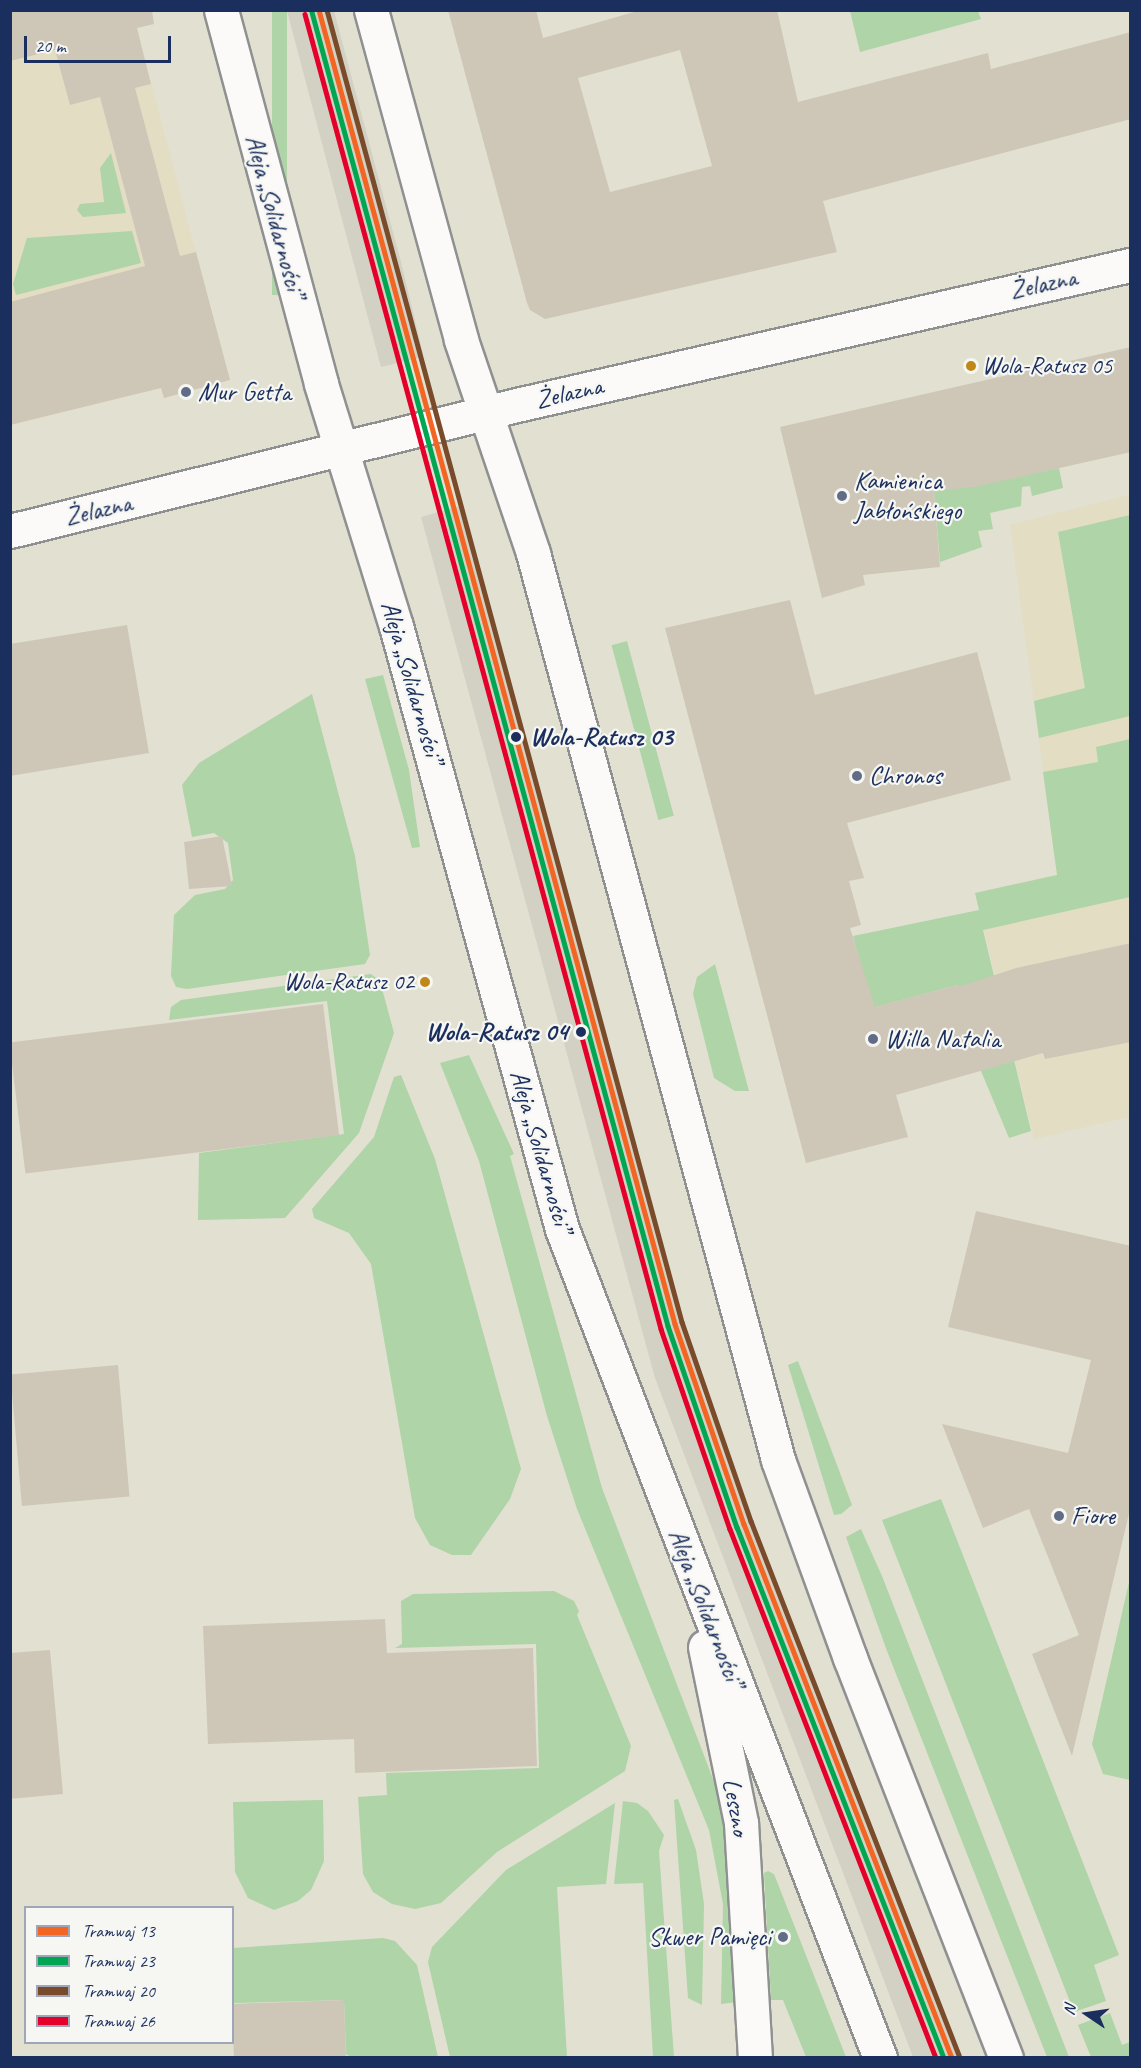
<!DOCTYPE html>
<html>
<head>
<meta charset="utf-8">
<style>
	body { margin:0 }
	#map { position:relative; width:1141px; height:2068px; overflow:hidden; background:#e2e0d1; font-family:Caveat,sans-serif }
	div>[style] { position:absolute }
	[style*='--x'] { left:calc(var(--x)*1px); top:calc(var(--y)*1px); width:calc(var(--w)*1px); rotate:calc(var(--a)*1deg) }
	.built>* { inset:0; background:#e3ddc4 }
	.industrial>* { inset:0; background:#d3d1c3 }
	.green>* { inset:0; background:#aed4a7; transform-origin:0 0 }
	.building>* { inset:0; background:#cec7b8; transform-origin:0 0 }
	.roads { filter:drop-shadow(2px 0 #8f9191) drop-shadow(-2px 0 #8f9191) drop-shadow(0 2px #8f9191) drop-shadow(0 -2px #8f9191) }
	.minor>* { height:33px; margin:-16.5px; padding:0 16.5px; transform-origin:16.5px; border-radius:16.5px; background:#fbfaf8 }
	.major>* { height:33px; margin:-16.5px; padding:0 16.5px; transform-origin:16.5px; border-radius:16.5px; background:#fbfaf8 }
	.tram-1>* { height:4.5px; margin:-2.25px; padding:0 2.25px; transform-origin:2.25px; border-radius:2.25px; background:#f26522 }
	.tram-2>* { height:4.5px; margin:-2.25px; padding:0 2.25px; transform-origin:2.25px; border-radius:2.25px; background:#00a651 }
	.tram-3>* { height:4.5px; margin:-2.25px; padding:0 2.25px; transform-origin:2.25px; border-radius:2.25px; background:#7a4b2a }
	.tram-4>* { height:4.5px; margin:-2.25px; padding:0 2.25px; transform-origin:2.25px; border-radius:2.25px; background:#e4002b }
	.dots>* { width:16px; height:16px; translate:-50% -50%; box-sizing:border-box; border:3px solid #f6f6f2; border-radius:50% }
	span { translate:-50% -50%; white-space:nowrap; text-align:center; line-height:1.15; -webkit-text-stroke:4.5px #f6f6f2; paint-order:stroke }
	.bus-label { font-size:24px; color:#1b2f5e }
	.left { translate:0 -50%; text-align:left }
	.right { translate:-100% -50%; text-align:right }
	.street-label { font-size:26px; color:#1b2f5e }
	.poi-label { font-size:26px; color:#1b2f5e }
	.stop-label { font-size:26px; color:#1b2f5e; font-weight:700 }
	.frame { position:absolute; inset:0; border:12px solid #1b2f5e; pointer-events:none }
	.legend { position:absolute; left:24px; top:1906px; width:210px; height:138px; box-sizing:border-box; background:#f6f6f2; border:2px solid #9ea6b7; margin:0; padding:8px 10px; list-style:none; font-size:18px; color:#1b2f5e }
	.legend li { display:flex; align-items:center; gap:12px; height:30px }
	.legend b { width:30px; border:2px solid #9ea6b7 }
	.north { position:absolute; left:1057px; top:1984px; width:60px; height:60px; -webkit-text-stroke:4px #f6f6f2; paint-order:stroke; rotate:283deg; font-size:16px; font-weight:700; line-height:24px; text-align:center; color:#1b2f5e }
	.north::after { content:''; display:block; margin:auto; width:21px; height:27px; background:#1b2f5e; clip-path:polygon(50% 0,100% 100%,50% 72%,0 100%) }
	.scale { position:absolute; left:24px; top:36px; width:147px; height:27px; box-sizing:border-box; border:3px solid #1b2f5e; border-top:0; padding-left:8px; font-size:18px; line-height:21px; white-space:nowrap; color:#1b2f5e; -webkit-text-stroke:4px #f6f6f2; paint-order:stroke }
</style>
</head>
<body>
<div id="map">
	<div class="built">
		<div style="clip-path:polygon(10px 11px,132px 11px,230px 380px,164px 398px,161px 388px,11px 425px)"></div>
		<div style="clip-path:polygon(1130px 495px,1130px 1117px,1034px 1139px,975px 893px,1057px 875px,1010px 525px)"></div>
	</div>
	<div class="industrial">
		<div style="clip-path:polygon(287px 11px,334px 11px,401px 262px,423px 354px,418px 358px,381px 367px)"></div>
		<div style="clip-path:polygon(463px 505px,665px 1265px,704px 1396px,962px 2057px,913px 2057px,655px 1378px,421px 517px)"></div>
	</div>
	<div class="green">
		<div style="left:272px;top:11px;width:15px;height:284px"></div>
		<div style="clip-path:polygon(850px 11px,978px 11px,981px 19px,860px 52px)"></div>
		<div style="clip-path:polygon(111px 153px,126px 213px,83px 217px,77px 210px,80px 204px,104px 202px,100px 168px)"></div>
		<div style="clip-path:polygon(132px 231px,141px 263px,16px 295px,13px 284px,27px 238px)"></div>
		<div style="clip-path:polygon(1059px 468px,1063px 488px,1032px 496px,1030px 486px,1022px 487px,1021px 506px,990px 513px,993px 529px,978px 531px,982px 547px,940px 562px,934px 491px)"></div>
		<div style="clip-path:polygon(1130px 515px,1130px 716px,1039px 738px,1034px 701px,1085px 688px,1058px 532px)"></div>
		<div style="left:627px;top:641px;width:181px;height:16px;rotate:75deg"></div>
		<div style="clip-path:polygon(383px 675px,409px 770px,420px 847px,412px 848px,365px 679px)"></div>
		<div style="clip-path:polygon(312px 694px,355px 856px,370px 955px,365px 964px,187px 989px,176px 987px,171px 976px,174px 915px,195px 895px,225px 889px,233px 880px,228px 843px,214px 833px,192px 837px,182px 785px,199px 763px)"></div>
		<div style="clip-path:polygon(1130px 739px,1130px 897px,983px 930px,1031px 1131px,1009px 1138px,981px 1071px,958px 985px,872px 1008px,853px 936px,979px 910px,975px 893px,1057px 875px,1043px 772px,1098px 762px,1096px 747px)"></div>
		<div style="clip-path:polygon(715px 964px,749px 1091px,735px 1091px,714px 1078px,693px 994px,697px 977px)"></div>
		<div style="clip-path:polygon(371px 974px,380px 981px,394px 1033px,359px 1133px,285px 1218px,198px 1220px,199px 1153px,344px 1134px,327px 1001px,169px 1020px,171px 1007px,181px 1000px)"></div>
		<div style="clip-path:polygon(469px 1055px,514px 1154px,510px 1156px,602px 1488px,718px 1792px,725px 1832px,736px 2002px,721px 2004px,723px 1904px,709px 1830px,577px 1509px,547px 1416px,479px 1161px,440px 1063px)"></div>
		<div style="clip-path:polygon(401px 1075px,435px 1159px,521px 1469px,510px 1499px,471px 1555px,452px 1555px,430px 1545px,415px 1518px,371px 1264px,349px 1233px,314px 1218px,312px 1209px,374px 1137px,394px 1077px)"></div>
		<div style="clip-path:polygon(798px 1361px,852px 1505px,841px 1514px,834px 1515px,788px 1365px)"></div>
		<div style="clip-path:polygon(941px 1499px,1119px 1955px,1094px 1965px,1106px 2001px,1074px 2012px,882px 1520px)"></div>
		<div style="clip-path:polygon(861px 1529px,882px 1576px,1069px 2057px,1047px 2057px,887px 1651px,846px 1537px)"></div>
		<div style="clip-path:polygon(1130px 1578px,1130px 1780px,1103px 1774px,1092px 1744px)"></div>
		<div style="clip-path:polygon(554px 1591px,574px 1601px,579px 1611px,577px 1615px,631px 1746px,625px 1771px,497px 1852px,441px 1903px,415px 1909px,392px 1904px,373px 1892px,363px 1874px,358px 1797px,387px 1795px,386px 1773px,539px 1768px,536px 1644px,395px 1648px,402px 1644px,401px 1601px,413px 1594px)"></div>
		<div style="clip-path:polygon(678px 1799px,696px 1850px,704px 1904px,702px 2005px,688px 1998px,674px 1800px)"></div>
		<div style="clip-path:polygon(323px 1800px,324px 1861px,311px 1890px,298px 1901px,274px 1910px,248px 1898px,235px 1872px,233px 1802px)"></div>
		<div style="clip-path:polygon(623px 1801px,637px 1803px,648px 1811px,664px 1835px,659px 1851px,674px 2057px,653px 2057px,643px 1883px,614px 1884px)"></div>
		<div style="clip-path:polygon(615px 1803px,606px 1884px,557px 1887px,567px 2057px,450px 2057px,428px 1962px,432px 1947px,506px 1870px)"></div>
		<div style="clip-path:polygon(768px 1871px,774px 1874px,846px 2057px,806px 2057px,783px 2000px,771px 2000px,764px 1873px)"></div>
		<div style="clip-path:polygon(383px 1938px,395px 1941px,417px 1965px,438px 2057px,352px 2058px,346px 2054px,344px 2000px,233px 2003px,233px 1948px)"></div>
		<div style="clip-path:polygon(1110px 2013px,1122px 2045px,1130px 2042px,1130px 2057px,1091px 2057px,1078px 2025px)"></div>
	</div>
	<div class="building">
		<div style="clip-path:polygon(10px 10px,152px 10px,154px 24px,137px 28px,151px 84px,135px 88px,180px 256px,196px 252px,230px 380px,164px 398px,161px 388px,10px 425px,10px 302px,145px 266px,100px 97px,70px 105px,55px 50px,10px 61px)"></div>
		<div style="clip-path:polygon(evenodd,448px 10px,536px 10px,543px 38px,641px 10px,777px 10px,798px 102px,988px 53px,991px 69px,1131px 32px,1131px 119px,823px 201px,837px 252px,545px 319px,530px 310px,527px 303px,448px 10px,680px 50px,712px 166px,610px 192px,578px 78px,680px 50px)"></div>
		<div style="clip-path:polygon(1131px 347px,1131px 452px,975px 487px,934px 491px,940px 567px,863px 575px,865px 585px,822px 598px,780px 427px)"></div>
		<div style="clip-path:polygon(790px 600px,815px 695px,977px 652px,1011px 780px,847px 823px,864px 878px,849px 881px,861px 925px,850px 928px,875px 1007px,958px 985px,959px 987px,1016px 968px,1131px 943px,1131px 1042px,1045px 1059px,1043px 1053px,896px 1095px,908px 1137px,806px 1163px,665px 628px)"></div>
		<div style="clip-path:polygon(127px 625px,149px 753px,10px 776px,10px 644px)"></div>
		<div style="clip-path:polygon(222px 836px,232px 886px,189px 889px,184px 842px)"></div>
		<div style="left:323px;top:1004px;width:132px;height:316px;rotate:83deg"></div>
		<div style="clip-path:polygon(976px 1211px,1131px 1246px,1131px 1505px,1072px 1756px,1032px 1654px,1079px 1635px,1029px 1509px,983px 1528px,942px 1424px,1068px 1453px,1091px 1360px,948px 1327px)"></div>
		<div style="left:118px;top:1365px;width:132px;height:108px;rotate:85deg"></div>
		<div style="clip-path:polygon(385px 1619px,387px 1653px,533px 1648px,537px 1766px,355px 1773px,354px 1739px,208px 1744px,203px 1626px)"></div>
		<div style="clip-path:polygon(50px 1650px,63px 1794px,10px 1799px,10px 1653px)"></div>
		<div style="left:344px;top:2000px;width:58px;height:112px;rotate:88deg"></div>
	</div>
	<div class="roads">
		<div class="minor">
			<div style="--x:10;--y:531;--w:527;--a:-13.96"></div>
			<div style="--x:521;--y:404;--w:625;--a:-12.86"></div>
		</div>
		<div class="major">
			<div style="--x:221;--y:10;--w:387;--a:75"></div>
			<div style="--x:321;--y:384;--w:253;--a:72.8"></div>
			<div style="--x:396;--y:626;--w:625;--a:74.61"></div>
			<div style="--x:562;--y:1229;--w:888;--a:69.01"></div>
			<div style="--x:371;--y:10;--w:342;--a:74.7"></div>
			<div style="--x:461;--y:340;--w:225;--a:71.3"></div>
			<div style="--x:533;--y:553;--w:940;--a:74.88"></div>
			<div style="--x:778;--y:1460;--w:211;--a:70"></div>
			<div style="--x:850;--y:1658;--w:429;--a:68.7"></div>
			<div style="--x:705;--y:1647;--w:180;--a:78.4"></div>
			<div style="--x:741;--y:1823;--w:235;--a:86.6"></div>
		</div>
	</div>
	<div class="tram-1">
		<div style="--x:319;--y:10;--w:1361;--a:74.84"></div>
		<div style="--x:675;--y:1324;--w:212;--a:71"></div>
		<div style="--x:744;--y:1524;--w:573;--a:68.72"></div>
	</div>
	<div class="tram-2">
		<div style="--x:312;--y:12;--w:1361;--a:74.84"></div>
		<div style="--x:668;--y:1326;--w:213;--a:71.1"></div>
		<div style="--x:737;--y:1527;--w:570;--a:68.7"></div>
	</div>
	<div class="tram-3">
		<div style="--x:327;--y:10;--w:1359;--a:74.86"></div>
		<div style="--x:682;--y:1322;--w:211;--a:70.9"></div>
		<div style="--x:751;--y:1521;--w:573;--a:68.72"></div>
	</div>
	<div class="tram-4">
		<div style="--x:305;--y:14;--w:1362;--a:74.85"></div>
		<div style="--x:661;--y:1329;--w:212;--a:71"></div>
		<div style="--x:730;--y:1529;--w:568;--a:68.72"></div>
	</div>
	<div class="dots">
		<div style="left:971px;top:366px;background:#c08818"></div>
		<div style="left:186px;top:392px;background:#616d86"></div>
		<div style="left:842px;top:496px;background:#616d86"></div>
		<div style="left:516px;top:737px;background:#1b2f5e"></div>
		<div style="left:857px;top:776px;background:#616d86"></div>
		<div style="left:425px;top:982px;background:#c08818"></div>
		<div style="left:581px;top:1032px;background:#1b2f5e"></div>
		<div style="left:873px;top:1039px;background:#616d86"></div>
		<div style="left:1059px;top:1516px;background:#616d86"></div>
		<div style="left:783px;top:1937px;background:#616d86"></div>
	</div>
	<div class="bus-label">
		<span class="left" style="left:982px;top:366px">Wola-Ratusz 05</span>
		<span class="right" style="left:414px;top:982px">Wola-Ratusz 02</span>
	</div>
	<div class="street-label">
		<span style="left:275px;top:216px;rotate:75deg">Aleja „Solidarności”</span>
		<span style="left:1043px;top:284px;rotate:-13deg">Żelazna</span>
		<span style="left:569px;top:393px;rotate:-13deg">Żelazna</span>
		<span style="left:98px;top:510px;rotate:-14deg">Żelazna</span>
		<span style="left:412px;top:682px;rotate:74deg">Aleja „Solidarności”</span>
		<span style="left:541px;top:1151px;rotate:74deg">Aleja „Solidarności”</span>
		<span style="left:706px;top:1608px;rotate:69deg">Aleja „Solidarności”</span>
		<span style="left:736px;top:1807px;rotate:80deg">Leszno</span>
	</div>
	<div class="poi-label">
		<span class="left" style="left:198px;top:392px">Mur Getta</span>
		<span class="left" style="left:854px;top:496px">Kamienica<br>Jabłońskiego</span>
		<span class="left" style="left:869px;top:776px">Chronos</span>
		<span class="left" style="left:885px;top:1039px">Willa Natalia</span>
		<span class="left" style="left:1071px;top:1516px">Fiore</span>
		<span class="right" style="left:771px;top:1937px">Skwer Pamięci</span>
	</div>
	<div class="stop-label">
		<span class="left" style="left:530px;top:737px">Wola-Ratusz 03</span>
		<span class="right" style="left:568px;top:1032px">Wola-Ratusz 04</span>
	</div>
	<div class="frame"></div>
	<ul class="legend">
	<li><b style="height:8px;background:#f26522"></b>Tramwaj 13</li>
	<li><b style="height:8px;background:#00a651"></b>Tramwaj 23</li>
	<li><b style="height:8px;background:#7a4b2a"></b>Tramwaj 20</li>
	<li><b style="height:8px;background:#e4002b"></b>Tramwaj 26</li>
	</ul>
	<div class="north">N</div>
	<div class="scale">20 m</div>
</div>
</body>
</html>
